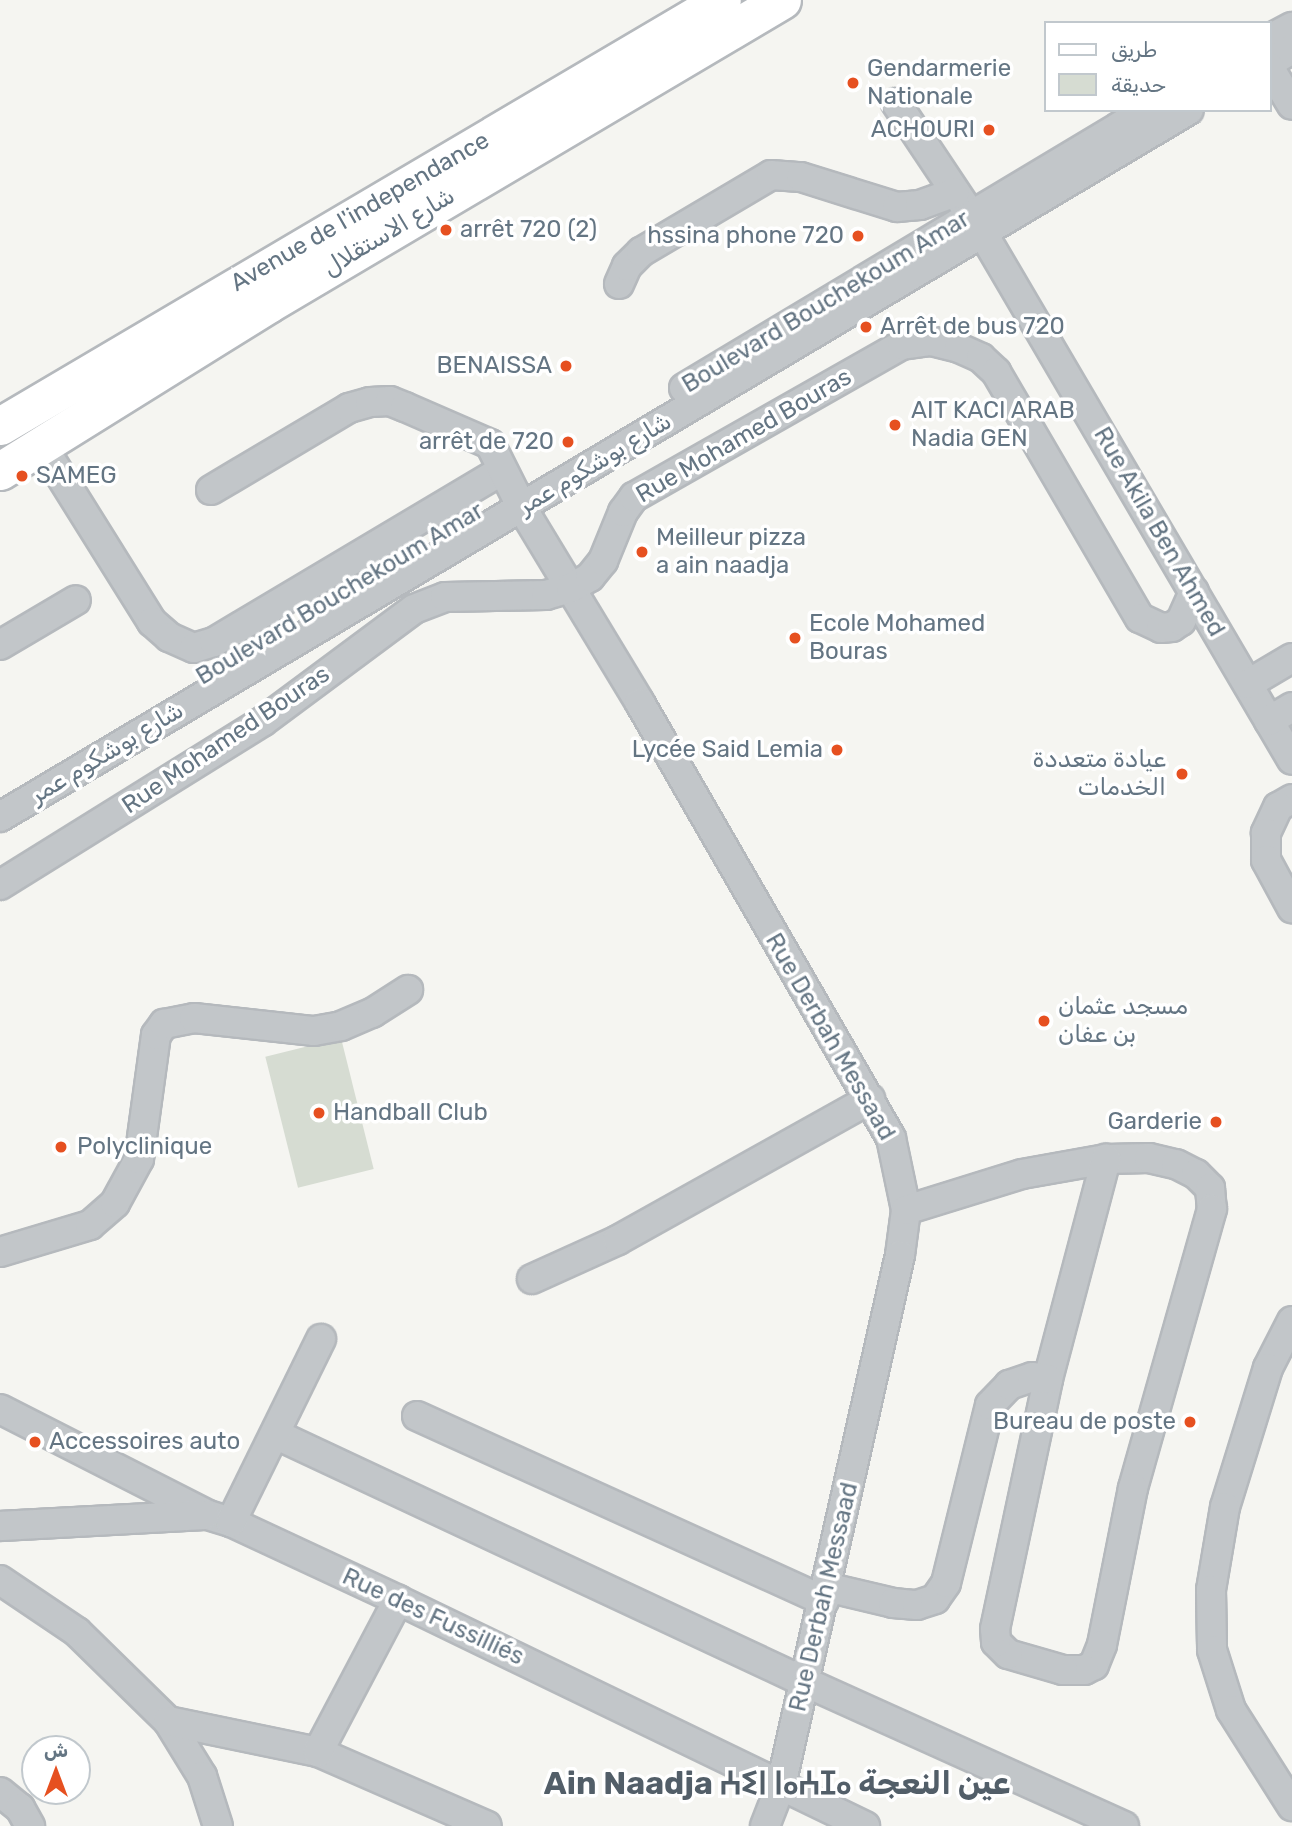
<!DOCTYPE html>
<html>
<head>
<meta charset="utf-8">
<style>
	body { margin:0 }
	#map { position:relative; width:1292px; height:1826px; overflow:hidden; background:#f5f5f1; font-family:Rubik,"Noto Naskh Arabic","Noto Sans Tifinagh",sans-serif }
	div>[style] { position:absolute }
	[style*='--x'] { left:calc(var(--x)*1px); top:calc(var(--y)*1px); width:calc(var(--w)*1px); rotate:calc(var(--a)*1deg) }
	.green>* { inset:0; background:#d6dcd2; transform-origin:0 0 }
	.roads { filter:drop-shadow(2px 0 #b5b9bd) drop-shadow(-2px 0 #b5b9bd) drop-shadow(0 2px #b5b9bd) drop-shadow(0 -2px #b5b9bd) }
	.minor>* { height:28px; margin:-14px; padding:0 14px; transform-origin:14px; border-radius:14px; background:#c2c6c9 }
	.major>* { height:37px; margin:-18.5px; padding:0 18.5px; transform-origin:18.5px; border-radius:18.5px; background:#fff }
	.dots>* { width:19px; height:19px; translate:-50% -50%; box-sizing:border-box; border:4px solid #fff; border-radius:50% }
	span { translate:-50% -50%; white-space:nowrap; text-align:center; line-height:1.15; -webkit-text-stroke:7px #fff; paint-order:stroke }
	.poi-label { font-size:24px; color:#647583 }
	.left { translate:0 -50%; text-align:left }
	.right { translate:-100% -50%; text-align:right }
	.street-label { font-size:24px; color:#647583 }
	.district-label { font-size:32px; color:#525e68; font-weight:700 }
	.legend { position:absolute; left:1044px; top:21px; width:228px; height:91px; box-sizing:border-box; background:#fff; border:2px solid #c1c8cd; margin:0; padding:9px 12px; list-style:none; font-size:21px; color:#647583 }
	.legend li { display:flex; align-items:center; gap:14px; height:35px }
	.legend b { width:35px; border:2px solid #c1c8cd }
	.north { position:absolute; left:21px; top:1735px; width:70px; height:70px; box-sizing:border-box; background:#fff; border:2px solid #c1c8cd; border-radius:50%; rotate:0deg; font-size:19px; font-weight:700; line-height:28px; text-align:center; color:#647583 }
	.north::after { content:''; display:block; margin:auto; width:24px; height:32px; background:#e65020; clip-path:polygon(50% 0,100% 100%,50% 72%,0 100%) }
</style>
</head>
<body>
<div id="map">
	<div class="green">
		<div style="left:341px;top:1038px;width:135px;height:78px;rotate:76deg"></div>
	</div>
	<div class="roads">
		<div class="minor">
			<div style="--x:1269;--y:39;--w:26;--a:-28"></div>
			<div style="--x:1269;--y:63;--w:27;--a:-31"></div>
			<div style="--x:1269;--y:67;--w:44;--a:58.8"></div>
			<div style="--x:896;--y:103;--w:155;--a:56.3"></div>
			<div style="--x:982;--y:232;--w:612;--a:59.58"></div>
			<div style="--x:619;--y:284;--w:20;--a:-66"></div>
			<div style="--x:627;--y:266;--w:20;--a:-45"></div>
			<div style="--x:641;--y:252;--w:151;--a:-30.6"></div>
			<div style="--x:771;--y:175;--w:30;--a:4"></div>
			<div style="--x:801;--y:177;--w:101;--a:17.4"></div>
			<div style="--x:897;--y:207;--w:23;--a:-5"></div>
			<div style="--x:920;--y:205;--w:37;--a:-20"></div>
			<div style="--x:684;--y:388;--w:540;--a:-30.98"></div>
			<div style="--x:42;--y:446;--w:208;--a:58"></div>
			<div style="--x:152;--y:622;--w:23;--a:41"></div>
			<div style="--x:169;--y:637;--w:27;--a:24"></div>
			<div style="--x:194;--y:648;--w:21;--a:-17"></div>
			<div style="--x:214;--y:642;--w:335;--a:-30.8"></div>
			<div style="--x:211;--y:490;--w:161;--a:-30.7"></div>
			<div style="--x:349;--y:408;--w:22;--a:-16"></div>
			<div style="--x:370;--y:402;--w:20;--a:-3"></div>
			<div style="--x:390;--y:401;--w:16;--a:22"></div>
			<div style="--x:405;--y:407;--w:93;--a:23.5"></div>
			<div style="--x:490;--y:444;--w:72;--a:63.4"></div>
			<div style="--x:522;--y:508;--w:228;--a:58.8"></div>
			<div style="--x:640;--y:703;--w:502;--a:60.01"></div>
			<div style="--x:891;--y:1138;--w:74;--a:78.2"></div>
			<div style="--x:906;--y:1210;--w:45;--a:97.6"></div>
			<div style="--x:900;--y:1255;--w:543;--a:102.65"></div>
			<div style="--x:781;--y:1785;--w:44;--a:111.3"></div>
			<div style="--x:0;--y:645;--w:88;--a:-30.6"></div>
			<div style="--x:1248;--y:684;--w:51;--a:-30.6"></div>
			<div style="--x:1269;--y:721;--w:27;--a:-31"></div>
			<div style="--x:1292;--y:799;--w:16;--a:150"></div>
			<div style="--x:1278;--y:807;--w:29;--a:115"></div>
			<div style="--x:1266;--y:833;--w:27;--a:90"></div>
			<div style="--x:1266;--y:860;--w:55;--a:61.6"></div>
			<div style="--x:0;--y:817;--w:1383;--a:-30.74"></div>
			<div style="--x:0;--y:885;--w:309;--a:-31.9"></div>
			<div style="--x:262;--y:722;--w:189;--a:-36.6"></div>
			<div style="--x:414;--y:609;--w:33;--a:-21"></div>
			<div style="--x:445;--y:597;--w:101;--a:-1.1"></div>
			<div style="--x:546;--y:595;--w:26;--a:-16"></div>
			<div style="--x:571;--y:588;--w:22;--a:-30"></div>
			<div style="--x:590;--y:577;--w:21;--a:-51"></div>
			<div style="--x:603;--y:561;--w:53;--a:-67.8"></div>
			<div style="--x:623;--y:512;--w:19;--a:-54"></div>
			<div style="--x:634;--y:497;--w:308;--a:-29.6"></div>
			<div style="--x:902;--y:345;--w:29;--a:-8"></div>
			<div style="--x:931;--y:341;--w:29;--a:14"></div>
			<div style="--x:959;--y:348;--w:24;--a:24"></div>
			<div style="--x:981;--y:358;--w:21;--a:43"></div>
			<div style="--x:996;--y:372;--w:285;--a:59.7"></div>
			<div style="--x:1140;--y:618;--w:23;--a:25"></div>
			<div style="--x:1161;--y:628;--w:11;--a:-5"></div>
			<div style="--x:1172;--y:627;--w:11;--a:-34"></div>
			<div style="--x:1181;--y:621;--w:32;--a:-66"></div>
			<div style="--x:906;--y:1210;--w:121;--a:-17.2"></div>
			<div style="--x:1022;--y:1174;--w:85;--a:-10.1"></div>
			<div style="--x:1106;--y:1159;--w:43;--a:-1.3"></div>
			<div style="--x:1149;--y:1158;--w:28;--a:13"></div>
			<div style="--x:1176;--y:1164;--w:22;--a:27"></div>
			<div style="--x:1196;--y:1174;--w:20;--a:45"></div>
			<div style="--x:1210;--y:1188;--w:21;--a:85"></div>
			<div style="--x:1212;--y:1209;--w:290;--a:105.8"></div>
			<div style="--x:1133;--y:1488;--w:160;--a:101.2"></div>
			<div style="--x:1102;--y:1645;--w:22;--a:112"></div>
			<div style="--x:1094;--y:1665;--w:11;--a:153"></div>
			<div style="--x:1084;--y:1670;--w:21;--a:180"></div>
			<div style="--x:1063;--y:1670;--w:57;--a:-163.8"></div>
			<div style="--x:1008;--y:1654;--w:17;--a:-135"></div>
			<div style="--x:996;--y:1642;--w:13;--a:-94"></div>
			<div style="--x:995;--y:1629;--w:256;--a:-78"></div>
			<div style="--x:1048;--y:1379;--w:228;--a:-75.2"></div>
			<div style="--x:0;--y:1252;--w:94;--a:-16.7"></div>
			<div style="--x:90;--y:1225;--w:33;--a:-41"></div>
			<div style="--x:115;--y:1203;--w:50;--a:-61.4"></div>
			<div style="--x:139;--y:1159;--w:125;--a:-82.2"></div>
			<div style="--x:156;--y:1035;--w:14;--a:-54"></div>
			<div style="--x:164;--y:1024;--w:31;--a:-11"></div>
			<div style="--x:194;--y:1018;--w:121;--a:6.2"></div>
			<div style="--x:314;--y:1031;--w:27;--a:-10"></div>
			<div style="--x:341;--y:1026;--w:34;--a:-23"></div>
			<div style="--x:372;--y:1013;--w:43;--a:-32.6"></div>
			<div style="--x:532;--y:1279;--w:94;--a:-24.4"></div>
			<div style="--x:618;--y:1240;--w:289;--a:-29.2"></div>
			<div style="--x:1292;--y:1321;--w:53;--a:117.1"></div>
			<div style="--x:1268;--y:1368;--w:145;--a:107.2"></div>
			<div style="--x:1225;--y:1507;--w:84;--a:99.6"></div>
			<div style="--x:1211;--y:1590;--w:60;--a:89"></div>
			<div style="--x:1212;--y:1650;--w:63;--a:72.4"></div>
			<div style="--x:1231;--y:1710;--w:114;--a:57.6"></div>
			<div style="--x:0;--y:1409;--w:233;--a:27"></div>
			<div style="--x:208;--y:1515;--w:24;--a:17"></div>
			<div style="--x:231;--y:1522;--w:184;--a:25"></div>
			<div style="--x:398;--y:1600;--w:519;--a:25.82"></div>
			<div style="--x:417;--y:1416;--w:447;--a:24.4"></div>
			<div style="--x:275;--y:1434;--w:585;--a:25.08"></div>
			<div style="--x:805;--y:1682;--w:350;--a:24.3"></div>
			<div style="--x:231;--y:1522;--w:204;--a:-63.8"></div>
			<div style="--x:0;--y:1526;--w:205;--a:-3.1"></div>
			<div style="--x:0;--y:1580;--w:93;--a:34"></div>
			<div style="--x:77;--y:1632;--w:127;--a:44.4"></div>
			<div style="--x:168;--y:1721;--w:65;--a:58.3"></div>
			<div style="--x:202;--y:1776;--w:52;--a:72.3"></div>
			<div style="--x:826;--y:1587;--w:69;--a:13.4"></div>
			<div style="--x:893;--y:1603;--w:24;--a:5"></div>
			<div style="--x:917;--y:1605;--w:19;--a:-18"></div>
			<div style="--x:935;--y:1599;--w:19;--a:-55"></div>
			<div style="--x:946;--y:1583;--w:183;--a:-76.1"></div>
			<div style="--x:990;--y:1405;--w:28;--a:-46"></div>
			<div style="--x:1009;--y:1385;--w:24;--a:-19"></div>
			<div style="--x:1032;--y:1377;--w:16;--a:7"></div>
			<div style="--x:168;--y:1721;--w:153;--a:11.7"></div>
			<div style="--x:318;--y:1752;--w:184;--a:23.6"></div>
			<div style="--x:318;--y:1752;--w:172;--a:-62.2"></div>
			<div style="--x:0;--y:1792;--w:26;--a:39"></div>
			<div style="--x:20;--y:1808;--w:21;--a:61"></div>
		</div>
		<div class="major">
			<div style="--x:0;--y:426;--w:838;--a:-30.54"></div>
			<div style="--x:0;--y:471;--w:316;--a:-31.9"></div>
			<div style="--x:268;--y:304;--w:597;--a:-30.6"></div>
		</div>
	</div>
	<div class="dots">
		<div style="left:853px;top:83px;background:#e65020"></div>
		<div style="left:989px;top:130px;background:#e65020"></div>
		<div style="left:446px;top:230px;background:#e65020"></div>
		<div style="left:858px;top:236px;background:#e65020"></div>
		<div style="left:866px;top:327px;background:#e65020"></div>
		<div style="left:566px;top:366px;background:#e65020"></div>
		<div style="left:895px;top:425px;background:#e65020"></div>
		<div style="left:568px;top:442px;background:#e65020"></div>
		<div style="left:22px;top:476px;background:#e65020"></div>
		<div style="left:642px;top:552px;background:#e65020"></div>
		<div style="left:795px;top:638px;background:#e65020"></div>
		<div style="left:837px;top:750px;background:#e65020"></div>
		<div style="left:1182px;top:774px;background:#e65020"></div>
		<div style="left:1044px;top:1021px;background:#e65020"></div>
		<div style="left:319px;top:1113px;background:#e65020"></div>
		<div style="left:1216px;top:1122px;background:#e65020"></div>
		<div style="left:61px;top:1147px;background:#e65020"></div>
		<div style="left:1190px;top:1422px;background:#e65020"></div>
		<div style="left:35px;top:1442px;background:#e65020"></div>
	</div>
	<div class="poi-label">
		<span class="left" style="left:867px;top:83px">Gendarmerie<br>Nationale</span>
		<span class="right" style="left:975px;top:130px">ACHOURI</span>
		<span class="left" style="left:460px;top:230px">arrêt 720 (2)</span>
		<span class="right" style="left:844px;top:236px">hssina phone 720</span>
		<span class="left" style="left:880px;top:327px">Arrêt de bus 720</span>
		<span class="right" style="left:552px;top:366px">BENAISSA</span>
		<span class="left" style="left:911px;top:425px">AIT KACI ARAB<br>Nadia GEN</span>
		<span class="right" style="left:554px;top:442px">arrêt de 720</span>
		<span class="left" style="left:36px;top:476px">SAMEG</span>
		<span class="left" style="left:656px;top:552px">Meilleur pizza<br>a ain naadja</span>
		<span class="left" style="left:809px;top:638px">Ecole Mohamed<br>Bouras</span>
		<span class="right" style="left:823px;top:750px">Lycée Said Lemia</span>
		<span class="right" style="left:1166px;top:774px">عيادة متعددة<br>الخدمات</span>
		<span class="left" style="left:1058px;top:1021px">مسجد عثمان<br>بن عفان</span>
		<span class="left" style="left:333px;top:1113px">Handball Club</span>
		<span class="right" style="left:1202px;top:1122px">Garderie</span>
		<span class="left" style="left:77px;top:1147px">Polyclinique</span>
		<span class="right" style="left:1176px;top:1422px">Bureau de poste</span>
		<span class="left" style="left:49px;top:1442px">Accessoires auto</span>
	</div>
	<div class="street-label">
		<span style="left:360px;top:212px;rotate:-30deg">Avenue de l'independance</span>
		<span style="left:389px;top:232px;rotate:-31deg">شارع الاستقلال</span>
		<span style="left:826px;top:302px;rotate:-31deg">Boulevard Bouchekoum Amar</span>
		<span style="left:744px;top:436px;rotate:-30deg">Rue Mohamed Bouras</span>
		<span style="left:595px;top:464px;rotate:-31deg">شارع بوشكوم عمر</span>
		<span style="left:1159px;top:532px;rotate:60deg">Rue Akila Ben Ahmed</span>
		<span style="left:340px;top:594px;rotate:-31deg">Boulevard Bouchekoum Amar</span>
		<span style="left:226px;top:740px;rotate:-34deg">Rue Mohamed Bouras</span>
		<span style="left:107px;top:753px;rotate:-31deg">شارع بوشكوم عمر</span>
		<span style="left:830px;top:1037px;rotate:60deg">Rue Derbah Messaad</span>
		<span style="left:824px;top:1597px;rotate:-77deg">Rue Derbah Messaad</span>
		<span style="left:433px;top:1617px;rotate:25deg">Rue des Fussilliés</span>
	</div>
	<div class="district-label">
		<span style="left:777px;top:1783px">Ain Naadja ⵄⵉⵏ ⵏⴰⵄⵊⴰ عين النعجة</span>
	</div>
	<ul class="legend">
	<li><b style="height:9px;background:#fff"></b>طريق</li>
	<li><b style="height:19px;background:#d6dcd2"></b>حديقة</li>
	</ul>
	<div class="north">ش</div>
</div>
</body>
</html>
